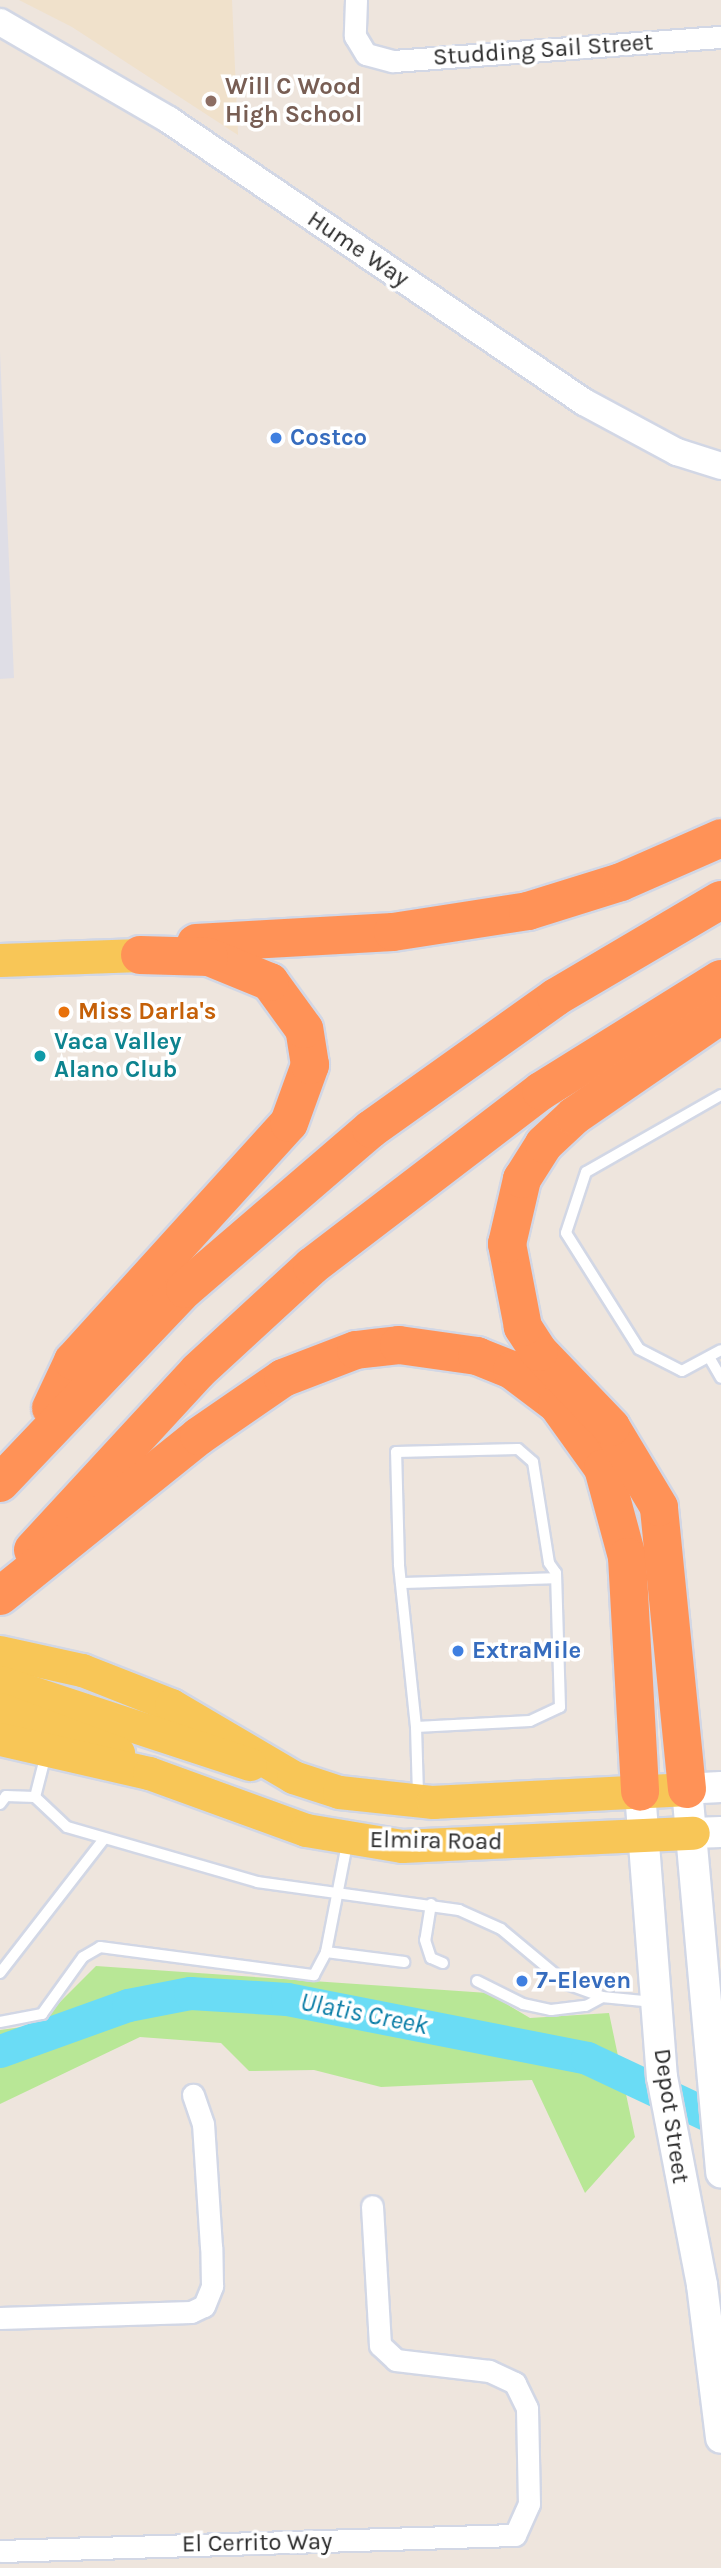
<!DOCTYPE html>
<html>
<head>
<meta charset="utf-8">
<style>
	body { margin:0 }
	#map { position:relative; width:721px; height:2568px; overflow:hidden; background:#eee5dd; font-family:Karla,sans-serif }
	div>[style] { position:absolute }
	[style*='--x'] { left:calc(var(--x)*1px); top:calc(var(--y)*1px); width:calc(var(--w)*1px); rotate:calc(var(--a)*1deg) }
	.industrial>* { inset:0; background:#dfdee6 }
	.education>* { inset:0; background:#f0e1cb }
	.green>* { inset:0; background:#b8e796 }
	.river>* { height:33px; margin:-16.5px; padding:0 16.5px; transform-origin:16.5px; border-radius:16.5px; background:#6adcf5 }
	.roads { filter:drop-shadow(2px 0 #d2d7e5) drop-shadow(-2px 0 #d2d7e5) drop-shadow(0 2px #d2d7e5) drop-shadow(0 -2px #d2d7e5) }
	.service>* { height:10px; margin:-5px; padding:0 5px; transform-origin:5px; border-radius:5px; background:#fff }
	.minor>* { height:21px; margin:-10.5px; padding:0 10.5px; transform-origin:10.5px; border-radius:10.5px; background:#fff }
	.tertiary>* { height:26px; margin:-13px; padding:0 13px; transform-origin:13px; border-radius:13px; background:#fff }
	.secondary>* { height:30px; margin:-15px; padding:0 15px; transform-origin:15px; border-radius:15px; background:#fff }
	.primary>* { height:33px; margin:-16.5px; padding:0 16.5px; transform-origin:16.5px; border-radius:16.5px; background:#f8c657 }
	.motorway>* { height:38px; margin:-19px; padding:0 19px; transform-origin:19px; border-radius:19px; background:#ff9257 }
	.dots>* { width:19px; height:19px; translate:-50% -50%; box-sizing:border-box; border:4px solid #fff; border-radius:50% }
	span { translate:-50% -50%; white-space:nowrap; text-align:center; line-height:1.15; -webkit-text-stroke:7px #fff; paint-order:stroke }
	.street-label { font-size:24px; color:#2b2b2b }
	.education-label { font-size:24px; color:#785e54; font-weight:700 }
	.left { translate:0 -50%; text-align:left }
	.shop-label { font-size:24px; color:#366cbe; font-weight:700 }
	.food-label { font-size:24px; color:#c56008; font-weight:700 }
	.culture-label { font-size:24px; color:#0d838f; font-weight:700 }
	.water-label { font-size:26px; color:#067ba5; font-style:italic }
</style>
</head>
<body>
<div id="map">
	<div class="industrial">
		<div style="clip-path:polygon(0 352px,14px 678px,0 679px)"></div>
	</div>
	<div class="education">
		<div style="clip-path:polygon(19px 0,232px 0,238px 135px,72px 27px)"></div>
	</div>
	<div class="green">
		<div style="clip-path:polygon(96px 1966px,488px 1993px,530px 2018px,609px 2013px,635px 2137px,585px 2193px,532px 2080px,381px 2087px,314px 2070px,249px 2071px,221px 2043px,140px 2037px,0 2104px,0 2030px,37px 2025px)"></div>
	</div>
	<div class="river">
		<div style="--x:0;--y:2051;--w:136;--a:-19.8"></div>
		<div style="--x:128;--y:2005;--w:63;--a:-11"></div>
		<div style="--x:190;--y:1993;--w:97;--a:3.5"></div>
		<div style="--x:287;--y:1999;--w:306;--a:11.1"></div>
		<div style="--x:587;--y:2058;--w:148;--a:25.2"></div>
	</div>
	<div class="roads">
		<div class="service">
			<div style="--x:721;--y:1095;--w:155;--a:150.3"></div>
			<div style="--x:586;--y:1172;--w:64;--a:108.2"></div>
			<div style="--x:566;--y:1233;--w:137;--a:57.8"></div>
			<div style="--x:639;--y:1349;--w:48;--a:27.1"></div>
			<div style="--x:682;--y:1371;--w:44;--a:-28.3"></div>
			<div style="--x:709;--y:1357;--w:24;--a:60"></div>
			<div style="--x:401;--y:1583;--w:155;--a:-1.8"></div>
			<div style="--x:416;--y:1727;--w:164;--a:-96"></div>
			<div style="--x:399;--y:1564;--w:112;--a:-91.5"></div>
			<div style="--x:396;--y:1452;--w:122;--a:-1.4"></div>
			<div style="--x:518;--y:1449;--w:20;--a:41"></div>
			<div style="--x:533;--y:1462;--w:102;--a:81"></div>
			<div style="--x:549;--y:1563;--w:12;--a:55"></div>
			<div style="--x:556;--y:1573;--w:134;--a:88.3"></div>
			<div style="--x:560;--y:1707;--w:33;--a:155"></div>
			<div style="--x:530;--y:1721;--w:114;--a:177"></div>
			<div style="--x:416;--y:1727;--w:68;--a:88.3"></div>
			<div style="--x:46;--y:1754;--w:44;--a:104.3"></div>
			<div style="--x:35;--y:1797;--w:44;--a:43.2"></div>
			<div style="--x:67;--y:1827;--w:198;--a:16.1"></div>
			<div style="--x:257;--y:1882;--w:204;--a:7.9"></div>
			<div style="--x:459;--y:1910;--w:46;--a:24.3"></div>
			<div style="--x:501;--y:1929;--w:86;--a:39.8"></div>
			<div style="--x:567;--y:1984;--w:37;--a:20"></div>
			<div style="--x:602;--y:1997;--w:52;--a:5.5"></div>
			<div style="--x:0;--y:1804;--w:10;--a:-53"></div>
			<div style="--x:6;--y:1796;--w:29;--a:2"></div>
			<div style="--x:431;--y:1904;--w:36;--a:99"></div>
			<div style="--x:425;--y:1940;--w:19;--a:72"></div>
			<div style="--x:431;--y:1958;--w:13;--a:23"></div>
			<div style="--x:326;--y:1952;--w:79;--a:7.3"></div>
			<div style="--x:0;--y:1973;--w:168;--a:-52.2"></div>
			<div style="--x:477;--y:1981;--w:51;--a:26.6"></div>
			<div style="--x:523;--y:2004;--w:29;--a:12"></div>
			<div style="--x:551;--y:2010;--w:35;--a:-7"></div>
			<div style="--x:586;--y:2006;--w:18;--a:-29"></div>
			<div style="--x:0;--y:2022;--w:43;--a:-10.8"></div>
			<div style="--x:42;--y:2014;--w:70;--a:-54.3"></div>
			<div style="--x:83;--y:1957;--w:20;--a:-30"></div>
			<div style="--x:100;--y:1947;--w:216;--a:7.5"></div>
			<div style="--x:314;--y:1975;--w:26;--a:-62"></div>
			<div style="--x:326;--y:1952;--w:115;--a:-79"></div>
		</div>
		<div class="minor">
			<div style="--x:356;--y:0;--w:36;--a:92"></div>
			<div style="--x:355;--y:36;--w:21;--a:59"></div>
			<div style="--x:366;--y:54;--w:28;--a:15"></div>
			<div style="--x:393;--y:61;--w:329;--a:-4.2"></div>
			<div style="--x:0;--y:2318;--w:191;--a:-1.8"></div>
			<div style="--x:191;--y:2312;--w:14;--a:-25"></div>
			<div style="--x:204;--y:2306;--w:22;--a:-68"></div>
			<div style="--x:212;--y:2286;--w:39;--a:-91"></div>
			<div style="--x:211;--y:2247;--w:123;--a:-93.7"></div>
			<div style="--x:203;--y:2124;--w:31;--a:-109"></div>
			<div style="--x:0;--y:2551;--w:515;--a:-1.78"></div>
			<div style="--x:515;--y:2535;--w:34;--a:-66"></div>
			<div style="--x:529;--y:2504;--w:96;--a:-91.2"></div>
			<div style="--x:527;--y:2408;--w:28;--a:-116"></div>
			<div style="--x:515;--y:2383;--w:29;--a:-155"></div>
			<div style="--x:489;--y:2371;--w:94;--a:-173.3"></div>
			<div style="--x:396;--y:2360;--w:22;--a:-137"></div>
			<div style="--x:380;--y:2345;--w:139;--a:-93.3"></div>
		</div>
		<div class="tertiary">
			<div style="--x:0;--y:22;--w:195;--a:30.1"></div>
			<div style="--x:169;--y:120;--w:502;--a:34.2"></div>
			<div style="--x:584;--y:402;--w:106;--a:28.3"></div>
			<div style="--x:677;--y:452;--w:46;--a:17.7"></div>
		</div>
		<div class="secondary">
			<div style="--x:721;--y:1787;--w:34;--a:177"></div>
			<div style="--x:687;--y:1789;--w:385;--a:84.9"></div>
			<div style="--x:640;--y:1792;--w:286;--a:85.6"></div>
			<div style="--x:662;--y:2077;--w:212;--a:79.1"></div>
			<div style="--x:702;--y:2285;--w:154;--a:82.9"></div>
			<div style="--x:693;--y:1833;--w:28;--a:-2"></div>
		</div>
		<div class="primary">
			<div style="--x:0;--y:960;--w:140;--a:-2"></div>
			<div style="--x:0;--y:1652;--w:84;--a:12.4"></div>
			<div style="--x:82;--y:1670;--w:96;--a:21.5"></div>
			<div style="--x:171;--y:1705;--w:142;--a:30.5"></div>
			<div style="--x:293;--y:1777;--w:48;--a:18.1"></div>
			<div style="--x:339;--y:1792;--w:95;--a:6.1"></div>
			<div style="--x:433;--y:1802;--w:254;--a:-2.9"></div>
			<div style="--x:0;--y:1682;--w:263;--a:18.2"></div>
			<div style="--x:0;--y:1709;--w:126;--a:20.4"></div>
			<div style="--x:0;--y:1739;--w:153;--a:12.9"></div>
			<div style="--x:149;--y:1773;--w:167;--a:20"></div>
			<div style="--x:306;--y:1830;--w:97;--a:9.5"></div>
			<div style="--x:402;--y:1846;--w:291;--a:-2.6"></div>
		</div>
		<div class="motorway">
			<div style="--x:196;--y:943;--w:197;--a:-3.2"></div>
			<div style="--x:393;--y:932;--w:137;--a:-8.8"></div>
			<div style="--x:528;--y:911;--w:97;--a:-17.3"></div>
			<div style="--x:621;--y:882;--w:109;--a:-23.7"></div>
			<div style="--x:51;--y:1408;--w:52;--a:-64.9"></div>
			<div style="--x:73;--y:1361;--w:321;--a:-47.8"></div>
			<div style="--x:289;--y:1123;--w:62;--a:-70.1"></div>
			<div style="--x:310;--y:1065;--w:36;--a:-99"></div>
			<div style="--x:304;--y:1029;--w:58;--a:-125.9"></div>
			<div style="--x:270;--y:982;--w:66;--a:-157.7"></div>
			<div style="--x:209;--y:957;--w:69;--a:-178.3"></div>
			<div style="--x:0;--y:1483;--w:268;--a:-46.4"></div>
			<div style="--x:185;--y:1289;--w:245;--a:-40.7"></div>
			<div style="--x:371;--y:1129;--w:227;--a:-35.5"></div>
			<div style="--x:556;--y:997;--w:191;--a:-30.5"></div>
			<div style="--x:33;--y:1550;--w:243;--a:-47.3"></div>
			<div style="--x:198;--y:1371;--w:155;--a:-42.6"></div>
			<div style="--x:312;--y:1266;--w:288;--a:-37.4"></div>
			<div style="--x:541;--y:1091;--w:212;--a:-31.9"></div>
			<div style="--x:0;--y:1596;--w:255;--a:-38.8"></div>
			<div style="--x:199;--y:1436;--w:102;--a:-34.6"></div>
			<div style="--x:283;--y:1378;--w:78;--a:-21"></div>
			<div style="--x:356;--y:1350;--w:43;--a:-6.6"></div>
			<div style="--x:399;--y:1345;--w:79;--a:8"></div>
			<div style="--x:477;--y:1356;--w:38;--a:22"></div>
			<div style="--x:512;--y:1370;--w:56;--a:37.1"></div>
			<div style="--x:557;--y:1404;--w:79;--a:54.3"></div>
			<div style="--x:603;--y:1468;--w:92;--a:74.9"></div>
			<div style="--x:627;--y:1557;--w:235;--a:86.8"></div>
			<div style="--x:687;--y:1789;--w:283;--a:-95.7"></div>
			<div style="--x:659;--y:1507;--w:93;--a:-121"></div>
			<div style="--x:611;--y:1427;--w:104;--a:-133.8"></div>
			<div style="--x:539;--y:1352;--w:30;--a:-123"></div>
			<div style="--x:523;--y:1327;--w:85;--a:-100.9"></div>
			<div style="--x:507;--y:1244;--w:67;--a:-77"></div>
			<div style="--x:522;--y:1179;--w:41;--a:-57.8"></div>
			<div style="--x:544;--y:1144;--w:41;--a:-43"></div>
			<div style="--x:574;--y:1116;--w:178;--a:-34.5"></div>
		</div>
	</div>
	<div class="dots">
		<div style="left:211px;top:101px;background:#8d6e63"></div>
		<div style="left:276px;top:438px;background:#3f7fe0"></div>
		<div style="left:64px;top:1012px;background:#e8710a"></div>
		<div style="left:40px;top:1056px;background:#0f9aa8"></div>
		<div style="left:458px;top:1651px;background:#3f7fe0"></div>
		<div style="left:522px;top:1981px;background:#3f7fe0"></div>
	</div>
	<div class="street-label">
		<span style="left:543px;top:50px;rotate:-4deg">Studding Sail Street</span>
		<span style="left:358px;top:249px;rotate:34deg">Hume Way</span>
		<span style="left:436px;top:1841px;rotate:1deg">Elmira Road</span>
		<span style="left:671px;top:2116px;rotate:82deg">Depot Street</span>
		<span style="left:257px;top:2543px;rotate:-1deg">El Cerrito Way</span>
	</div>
	<div class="education-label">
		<span class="left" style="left:225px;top:101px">Will C Wood<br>High School</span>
	</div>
	<div class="shop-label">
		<span class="left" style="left:290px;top:438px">Costco</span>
		<span class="left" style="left:472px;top:1651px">ExtraMile</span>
		<span class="left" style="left:536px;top:1981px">7-Eleven</span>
	</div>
	<div class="food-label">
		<span class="left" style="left:78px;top:1012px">Miss Darla's</span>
	</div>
	<div class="culture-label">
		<span class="left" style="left:54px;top:1056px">Vaca Valley<br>Alano Club</span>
	</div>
	<div class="water-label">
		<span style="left:364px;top:2014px;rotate:11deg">Ulatis Creek</span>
	</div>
</div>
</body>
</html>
